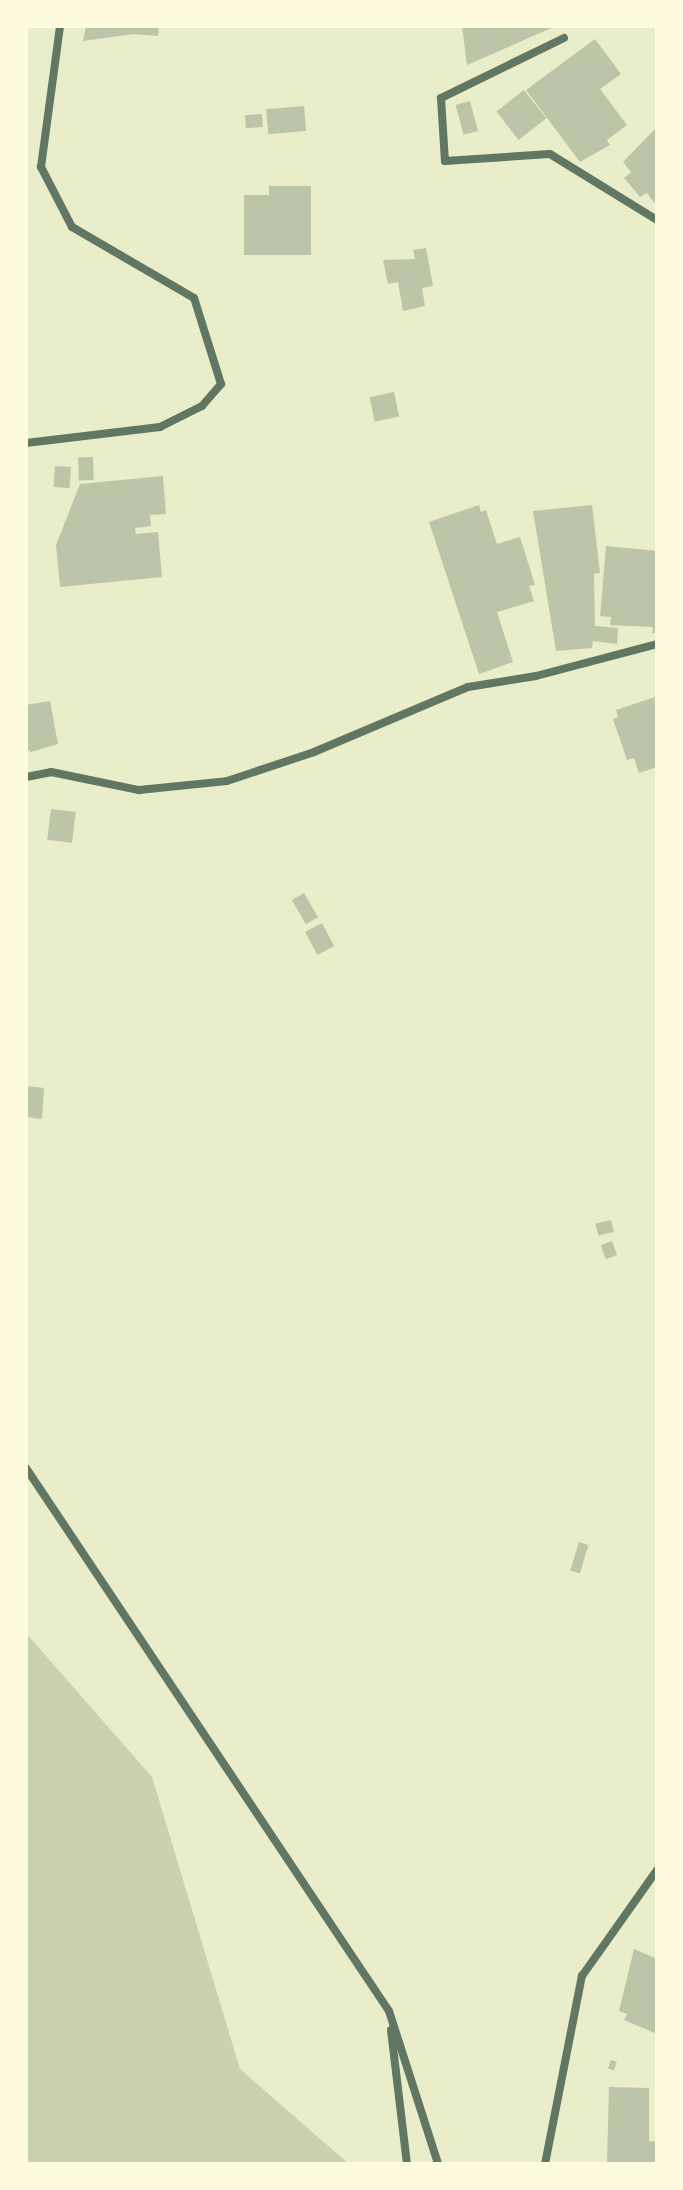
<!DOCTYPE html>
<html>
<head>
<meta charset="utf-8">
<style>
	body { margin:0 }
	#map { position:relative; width:683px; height:2190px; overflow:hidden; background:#e9edc9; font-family:"PT Sans",sans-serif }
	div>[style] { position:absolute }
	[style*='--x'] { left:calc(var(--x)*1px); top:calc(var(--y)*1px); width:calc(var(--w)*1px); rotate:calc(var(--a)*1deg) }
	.green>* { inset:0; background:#cad2ad }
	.building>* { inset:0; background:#bcc5a7; transform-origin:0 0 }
	.minor>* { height:8px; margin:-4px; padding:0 4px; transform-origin:4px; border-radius:4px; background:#617663 }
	span { translate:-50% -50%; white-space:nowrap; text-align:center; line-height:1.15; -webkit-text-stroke:7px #fefae0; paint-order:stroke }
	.frame { position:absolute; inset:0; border:28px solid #fefae0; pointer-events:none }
</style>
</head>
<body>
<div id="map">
	<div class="green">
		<div style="clip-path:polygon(26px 1633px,152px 1777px,240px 2069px,349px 2164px,26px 2164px)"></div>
	</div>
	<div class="building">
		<div style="clip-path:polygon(86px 26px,159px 26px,158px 36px,133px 34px,83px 41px)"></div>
		<div style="clip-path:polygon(462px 26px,556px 26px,467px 65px)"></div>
		<div style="clip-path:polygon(595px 39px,621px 74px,600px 89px,627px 125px,607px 140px,610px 145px,580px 162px,526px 90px)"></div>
		<div style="left:524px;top:90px;width:36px;height:35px;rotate:52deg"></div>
		<div style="left:470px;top:101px;width:31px;height:15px;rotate:75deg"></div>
		<div style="left:304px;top:106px;width:25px;height:38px;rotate:85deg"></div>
		<div style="left:262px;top:114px;width:13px;height:17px;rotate:86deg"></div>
		<div style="clip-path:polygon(657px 127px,657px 201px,654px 203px,647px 193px,640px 197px,624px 178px,631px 172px,623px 162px)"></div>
		<div style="clip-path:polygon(269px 186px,311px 186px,311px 255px,244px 255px,244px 195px,269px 195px)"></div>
		<div style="clip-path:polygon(426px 248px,433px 286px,422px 288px,425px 306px,403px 311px,398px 282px,388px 284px,383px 260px,415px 259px,413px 250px)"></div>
		<div style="left:394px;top:392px;width:25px;height:25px;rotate:78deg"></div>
		<div style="left:93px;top:457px;width:23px;height:15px;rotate:88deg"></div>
		<div style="left:55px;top:466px;width:16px;height:21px;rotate:4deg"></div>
		<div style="clip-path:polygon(163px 476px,166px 514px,150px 515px,151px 526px,135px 528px,136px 534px,158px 532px,162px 577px,60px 587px,56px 545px,80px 484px)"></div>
		<div style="clip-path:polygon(479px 505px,481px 512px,486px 510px,497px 544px,520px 537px,535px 585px,529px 586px,534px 601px,497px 612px,513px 662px,479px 674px,429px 522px)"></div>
		<div style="clip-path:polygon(592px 505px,600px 573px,594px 574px,595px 626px,618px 628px,617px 644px,593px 641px,592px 648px,556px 651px,533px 511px)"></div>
		<div style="clip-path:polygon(606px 546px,657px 551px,657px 633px,652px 633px,653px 627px,610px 625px,611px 617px,600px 616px)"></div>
		<div style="clip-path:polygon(655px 697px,657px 767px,639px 773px,634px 758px,627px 760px,613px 719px,618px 717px,616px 710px)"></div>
		<div style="clip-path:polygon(50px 701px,58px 744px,31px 752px,26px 749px,26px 705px)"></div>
		<div style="left:51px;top:809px;width:25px;height:31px;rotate:7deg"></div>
		<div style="left:304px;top:893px;width:28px;height:14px;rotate:60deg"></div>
		<div style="left:322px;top:923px;width:26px;height:19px;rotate:62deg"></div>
		<div style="clip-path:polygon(26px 1086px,44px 1088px,42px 1119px,26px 1117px)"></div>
		<div style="left:611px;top:1220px;width:12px;height:16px;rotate:76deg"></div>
		<div style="left:612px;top:1241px;width:15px;height:12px;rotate:70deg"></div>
		<div style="left:579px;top:1542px;width:10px;height:30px;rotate:17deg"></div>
		<div style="clip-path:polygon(634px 1949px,657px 1959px,657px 2034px,624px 2020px,627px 2014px,619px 2011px)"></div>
		<div style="left:611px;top:2060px;width:6px;height:9px;rotate:18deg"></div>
		<div style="clip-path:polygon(609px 2087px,649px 2088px,649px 2141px,657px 2142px,657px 2164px,607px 2164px)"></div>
	</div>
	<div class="minor">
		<div style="--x:564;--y:38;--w:137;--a:154"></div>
		<div style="--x:441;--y:98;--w:63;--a:86.4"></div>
		<div style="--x:445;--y:161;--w:105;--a:-3.8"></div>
		<div style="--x:550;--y:154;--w:126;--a:31.7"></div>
		<div style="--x:26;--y:443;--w:135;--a:-6.8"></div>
		<div style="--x:160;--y:427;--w:47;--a:-26.6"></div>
		<div style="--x:202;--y:406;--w:29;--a:-49"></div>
		<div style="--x:221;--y:384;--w:90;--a:-107.4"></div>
		<div style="--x:194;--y:298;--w:141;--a:-149.8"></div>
		<div style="--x:72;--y:227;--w:68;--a:-117.3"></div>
		<div style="--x:41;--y:167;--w:142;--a:-82.3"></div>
		<div style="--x:26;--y:777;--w:25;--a:-11"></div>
		<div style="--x:51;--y:772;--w:90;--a:11.6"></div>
		<div style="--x:139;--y:790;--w:88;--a:-5.8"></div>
		<div style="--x:227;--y:781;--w:92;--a:-18.4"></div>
		<div style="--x:314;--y:752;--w:167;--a:-22.9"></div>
		<div style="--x:468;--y:687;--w:69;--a:-9.2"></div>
		<div style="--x:536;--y:676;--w:125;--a:-14.8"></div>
		<div style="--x:26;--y:1468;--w:653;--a:56.24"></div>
		<div style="--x:389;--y:2011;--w:161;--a:72.2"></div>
		<div style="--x:391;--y:2030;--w:135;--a:83.2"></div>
		<div style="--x:545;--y:2164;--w:192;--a:-78.9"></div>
		<div style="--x:582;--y:1976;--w:130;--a:-54.7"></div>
	</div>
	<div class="frame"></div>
</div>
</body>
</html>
